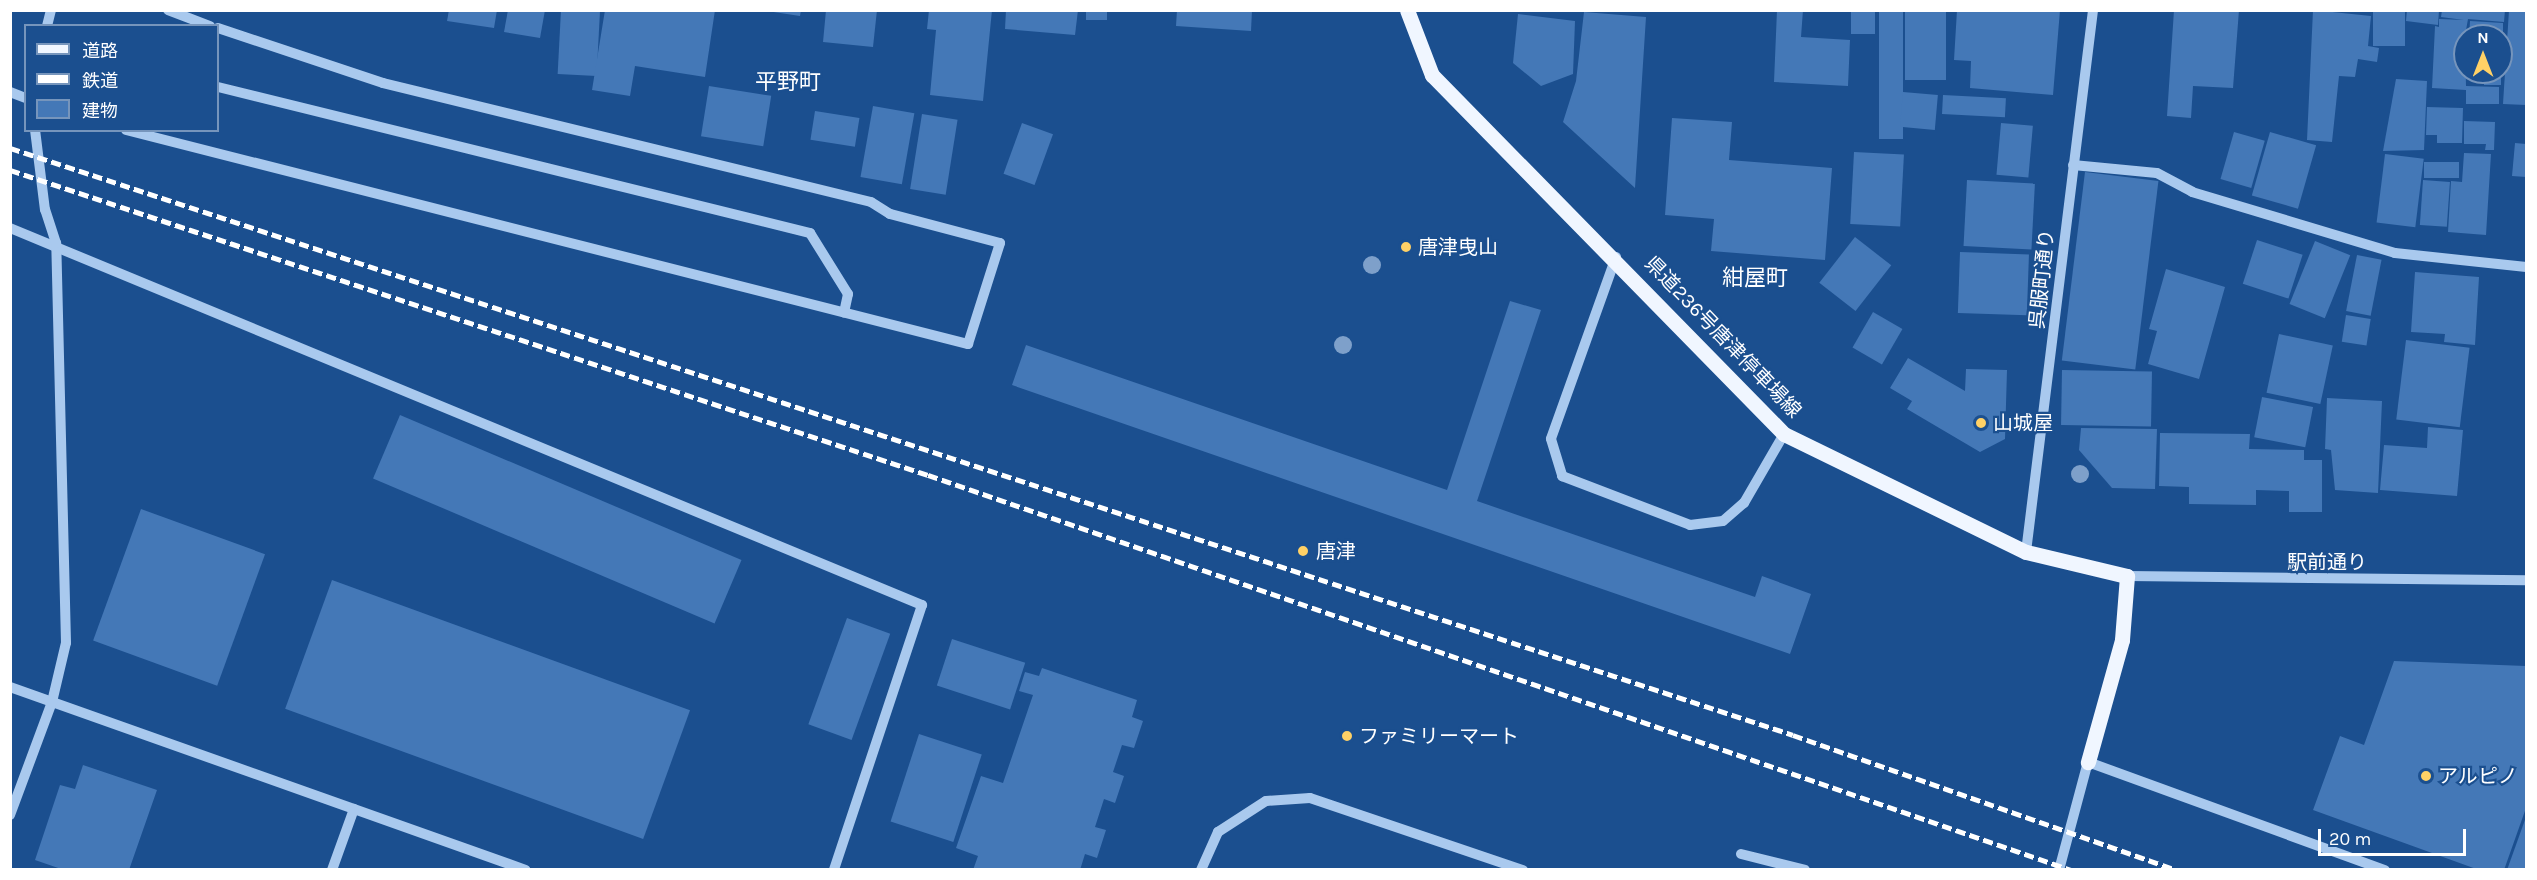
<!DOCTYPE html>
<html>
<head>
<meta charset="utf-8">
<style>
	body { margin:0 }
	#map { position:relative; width:2537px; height:880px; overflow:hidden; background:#1b4f8f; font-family:Karla,"Noto Sans JP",sans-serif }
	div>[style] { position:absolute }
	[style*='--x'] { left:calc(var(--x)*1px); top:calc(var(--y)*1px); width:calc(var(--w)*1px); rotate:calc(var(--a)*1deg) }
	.building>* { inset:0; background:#4478b7; transform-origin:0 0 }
	.minor>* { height:10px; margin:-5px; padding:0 5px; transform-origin:5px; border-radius:5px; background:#a9c9ee }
	.major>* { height:15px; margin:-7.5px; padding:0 7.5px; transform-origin:7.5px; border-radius:7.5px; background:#f0f6ff }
	.rail>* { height:4.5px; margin-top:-2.25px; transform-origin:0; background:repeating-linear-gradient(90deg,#fff 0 10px,transparent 0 14.5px) }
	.trees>* { width:18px; height:18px; margin:-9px; border-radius:50%; background:#7ea0ca }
	.dots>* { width:16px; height:16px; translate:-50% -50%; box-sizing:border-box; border:3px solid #1b4f8f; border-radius:50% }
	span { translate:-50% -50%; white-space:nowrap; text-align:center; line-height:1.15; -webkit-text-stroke:4.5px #1b4f8f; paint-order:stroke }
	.poi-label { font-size:20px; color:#fff }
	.left { translate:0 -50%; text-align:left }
	.street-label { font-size:20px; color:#fff }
	.quarter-label { font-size:22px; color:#fff }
	.frame { position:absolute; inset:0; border:12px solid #fff; pointer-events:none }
	.legend { position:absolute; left:24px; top:24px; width:195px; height:108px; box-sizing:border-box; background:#1b4f8f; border:2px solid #7695bc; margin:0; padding:8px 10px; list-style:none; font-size:18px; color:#fff }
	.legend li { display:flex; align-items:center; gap:12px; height:30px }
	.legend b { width:30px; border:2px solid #7695bc }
	.north { position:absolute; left:2453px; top:24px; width:60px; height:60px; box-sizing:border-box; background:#1b4f8f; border:2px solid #7695bc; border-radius:50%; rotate:0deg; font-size:16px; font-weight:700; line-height:24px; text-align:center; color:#fff }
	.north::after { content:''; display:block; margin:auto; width:21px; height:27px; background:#ffd166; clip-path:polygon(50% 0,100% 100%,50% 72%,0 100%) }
	.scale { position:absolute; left:2318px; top:829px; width:148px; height:27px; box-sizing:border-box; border:3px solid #fff; border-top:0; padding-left:8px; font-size:18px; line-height:21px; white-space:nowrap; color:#fff; -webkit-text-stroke:4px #1b4f8f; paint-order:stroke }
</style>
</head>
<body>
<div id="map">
	<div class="building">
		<div style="clip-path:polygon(449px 10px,497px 10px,494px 28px,447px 21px)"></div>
		<div style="clip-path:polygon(508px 10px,545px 10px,540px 38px,504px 32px)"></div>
		<div style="left:561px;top:10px;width:39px;height:64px;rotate:3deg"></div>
		<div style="clip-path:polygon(605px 10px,715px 10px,705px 77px,635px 66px,630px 96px,592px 90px)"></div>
		<div style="clip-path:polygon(761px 10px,801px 10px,800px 16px)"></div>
		<div style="clip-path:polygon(826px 10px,877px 10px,873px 47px,823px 42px)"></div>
		<div style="clip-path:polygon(929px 10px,992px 10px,983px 101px,930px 95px,936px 30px,927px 29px)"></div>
		<div style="clip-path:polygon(1006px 10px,1078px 10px,1075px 35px,1005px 29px)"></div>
		<div style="left:1086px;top:10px;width:21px;height:10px"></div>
		<div style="clip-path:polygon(1177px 10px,1252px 10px,1251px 31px,1176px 26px)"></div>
		<div style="clip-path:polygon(1777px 10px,1803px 10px,1801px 37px,1850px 40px,1848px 86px,1774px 82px)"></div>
		<div style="left:1851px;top:10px;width:24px;height:24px"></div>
		<div style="left:1879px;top:10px;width:24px;height:129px"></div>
		<div style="left:1905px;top:10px;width:41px;height:70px"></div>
		<div style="clip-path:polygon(1957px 10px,2060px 10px,2053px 95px,1970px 88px,1971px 61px,1954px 60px)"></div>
		<div style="clip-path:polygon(2174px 10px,2239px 10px,2233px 88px,2193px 86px,2191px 118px,2167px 116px)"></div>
		<div style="clip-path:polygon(2313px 10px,2371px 16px,2368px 46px,2379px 48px,2377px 62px,2358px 59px,2355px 77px,2339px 76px,2332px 142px,2307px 140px)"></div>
		<div style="left:2373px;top:10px;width:32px;height:36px"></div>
		<div style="clip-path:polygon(2407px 10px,2439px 10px,2438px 25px,2406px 21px)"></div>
		<div style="clip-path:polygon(2442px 10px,2505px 10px,2504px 22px,2468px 19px,2465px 36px,2466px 86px,2499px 87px,2499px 104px,2466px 104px,2466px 90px,2432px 88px,2435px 26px,2439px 27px,2439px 19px,2464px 20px,2441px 17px)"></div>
		<div style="clip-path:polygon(2509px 10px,2526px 10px,2526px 105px,2503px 104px)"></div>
		<div style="clip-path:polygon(1584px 12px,1646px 17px,1635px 188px,1563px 122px,1576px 81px)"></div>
		<div style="clip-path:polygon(1518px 14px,1575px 21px,1573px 74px,1541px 86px,1513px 63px)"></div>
		<div style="clip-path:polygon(2470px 21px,2503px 23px,2503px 36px,2469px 36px)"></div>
		<div style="left:2484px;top:72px;width:17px;height:13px"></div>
		<div style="clip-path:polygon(2396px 79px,2427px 81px,2424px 150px,2383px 151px)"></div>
		<div style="left:709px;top:86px;width:63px;height:51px;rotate:9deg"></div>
		<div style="left:1903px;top:92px;width:35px;height:35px;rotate:5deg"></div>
		<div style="left:1943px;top:95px;width:63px;height:19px;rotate:3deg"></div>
		<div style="left:873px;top:106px;width:42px;height:72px;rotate:10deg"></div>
		<div style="clip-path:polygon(2427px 107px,2463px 108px,2462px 143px,2437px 143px,2437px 135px,2426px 135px)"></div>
		<div style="left:815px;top:111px;width:45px;height:29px;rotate:9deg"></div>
		<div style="left:922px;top:114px;width:36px;height:76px;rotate:9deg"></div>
		<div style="clip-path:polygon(1672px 118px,1732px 122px,1729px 160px,1832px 168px,1825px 260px,1711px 251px,1714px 219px,1665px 215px)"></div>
		<div style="clip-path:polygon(2464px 121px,2495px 122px,2494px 150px,2485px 150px,2486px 144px,2464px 144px)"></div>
		<div style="left:1022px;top:123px;width:33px;height:54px;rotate:20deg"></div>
		<div style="left:2001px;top:123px;width:32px;height:52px;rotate:5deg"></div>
		<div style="left:2234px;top:132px;width:32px;height:49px;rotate:16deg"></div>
		<div style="left:2270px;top:132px;width:48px;height:66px;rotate:16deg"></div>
		<div style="clip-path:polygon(2515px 143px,2526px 144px,2526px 177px,2512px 176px)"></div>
		<div style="left:1854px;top:152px;width:50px;height:72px;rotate:3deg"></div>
		<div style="clip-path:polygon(2464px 153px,2491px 154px,2486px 235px,2448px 232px,2451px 181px,2462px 182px)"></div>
		<div style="left:2385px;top:154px;width:39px;height:69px;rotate:7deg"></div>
		<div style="left:2424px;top:162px;width:35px;height:16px"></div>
		<div style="left:2085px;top:172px;width:74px;height:190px;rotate:7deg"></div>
		<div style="left:1967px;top:180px;width:68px;height:66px;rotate:3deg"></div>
		<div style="left:2423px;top:180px;width:27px;height:45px;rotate:4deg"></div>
		<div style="left:1855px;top:237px;width:46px;height:58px;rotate:38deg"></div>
		<div style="left:2257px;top:240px;width:48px;height:46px;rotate:18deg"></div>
		<div style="left:2315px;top:241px;width:38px;height:68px;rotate:22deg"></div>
		<div style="left:1960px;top:252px;width:69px;height:61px;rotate:2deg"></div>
		<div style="left:2357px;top:255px;width:25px;height:57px;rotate:11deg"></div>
		<div style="clip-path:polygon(2166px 269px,2225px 287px,2199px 379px,2148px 364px,2157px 331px,2149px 329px)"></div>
		<div style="clip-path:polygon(2415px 272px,2479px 277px,2475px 345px,2444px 342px,2445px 334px,2411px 332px)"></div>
		<div style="clip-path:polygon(1510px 301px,1541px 310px,1477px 501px,1755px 597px,1762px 576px,1811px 594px,1790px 654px,1012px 385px,1026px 345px,1447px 490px)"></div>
		<div style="left:1873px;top:312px;width:34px;height:41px;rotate:30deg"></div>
		<div style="left:2346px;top:315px;width:25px;height:27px;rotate:9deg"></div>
		<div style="left:2279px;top:334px;width:55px;height:60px;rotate:12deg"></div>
		<div style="left:2406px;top:340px;width:64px;height:80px;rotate:7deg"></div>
		<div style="clip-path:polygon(1908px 358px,1965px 391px,1966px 369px,2007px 370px,2005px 439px,1980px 452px,1907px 409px,1912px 401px,1890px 388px)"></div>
		<div style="left:2062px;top:370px;width:90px;height:55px;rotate:1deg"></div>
		<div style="left:2262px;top:397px;width:52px;height:41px;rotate:11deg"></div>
		<div style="clip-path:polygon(2327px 398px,2382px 401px,2378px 493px,2335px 490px,2331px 450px,2325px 449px)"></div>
		<div style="left:400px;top:415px;width:371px;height:69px;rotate:23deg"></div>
		<div style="clip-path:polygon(2428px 427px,2463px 430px,2457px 496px,2380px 490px,2384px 445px,2427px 448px)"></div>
		<div style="clip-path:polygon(2081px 428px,2157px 429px,2155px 489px,2112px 488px,2079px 450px)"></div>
		<div style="clip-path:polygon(2160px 433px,2250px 434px,2249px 449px,2304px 450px,2304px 460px,2322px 460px,2322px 512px,2289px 512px,2289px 491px,2256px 490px,2256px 505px,2189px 504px,2189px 487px,2159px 486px)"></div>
		<div style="left:141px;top:509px;width:132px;height:140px;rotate:20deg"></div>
		<div style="left:332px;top:580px;width:381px;height:137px;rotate:20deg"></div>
		<div style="left:847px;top:618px;width:46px;height:113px;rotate:20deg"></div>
		<div style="left:952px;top:639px;width:77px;height:49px;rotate:18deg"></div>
		<div style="clip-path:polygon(2394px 661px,2526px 666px,2526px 808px,2504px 870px,2479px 870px,2313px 810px,2340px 736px,2364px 745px)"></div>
		<div style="clip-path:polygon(1042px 668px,1137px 700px,1132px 717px,1143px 721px,1134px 748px,1122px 745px,1113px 772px,1124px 776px,1115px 803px,1104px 799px,1095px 827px,1106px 830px,1097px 858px,1085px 854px,1080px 870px,973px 870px,978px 856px,956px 848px,981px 776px,1003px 783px,1033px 695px,1019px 691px,1025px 672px,1039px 676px)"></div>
		<div style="left:919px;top:734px;width:66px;height:92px;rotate:18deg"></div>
		<div style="clip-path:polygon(83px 765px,157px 790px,129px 870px,64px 870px,35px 860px,60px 785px,75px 789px)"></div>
		<div style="clip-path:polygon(2526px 817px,2526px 870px,2507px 870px)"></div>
	</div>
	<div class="minor">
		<div style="--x:168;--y:10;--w:45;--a:20.9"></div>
		<div style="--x:47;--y:26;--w:16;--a:-76"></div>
		<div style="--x:218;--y:87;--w:610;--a:13.85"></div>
		<div style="--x:810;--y:233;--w:72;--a:58.1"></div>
		<div style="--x:848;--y:294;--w:19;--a:102"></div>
		<div style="--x:10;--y:92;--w:17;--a:21"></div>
		<div style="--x:126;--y:130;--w:869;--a:14.26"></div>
		<div style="--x:968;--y:344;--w:106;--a:-72.4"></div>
		<div style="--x:1000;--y:243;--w:114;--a:-165.2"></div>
		<div style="--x:890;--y:214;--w:22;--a:-148"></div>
		<div style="--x:871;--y:202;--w:502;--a:-166.3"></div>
		<div style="--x:383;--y:83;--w:174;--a:-161.6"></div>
		<div style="--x:2073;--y:165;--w:84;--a:5.4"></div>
		<div style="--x:2157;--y:173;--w:40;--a:28"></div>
		<div style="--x:2192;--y:192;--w:212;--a:16.7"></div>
		<div style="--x:2395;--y:253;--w:132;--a:6.1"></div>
		<div style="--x:10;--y:228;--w:987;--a:22.46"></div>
		<div style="--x:922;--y:605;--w:279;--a:108.4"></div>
		<div style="--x:1616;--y:257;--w:193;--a:109.7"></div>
		<div style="--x:1551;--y:439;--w:39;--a:73"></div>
		<div style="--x:1562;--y:476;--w:137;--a:20.9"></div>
		<div style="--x:1690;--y:525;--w:33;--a:-7"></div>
		<div style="--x:1723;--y:521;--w:28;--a:-41"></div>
		<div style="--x:1744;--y:503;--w:80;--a:-59.9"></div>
		<div style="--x:2026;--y:552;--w:546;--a:-82.95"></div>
		<div style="--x:2127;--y:576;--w:399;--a:0.6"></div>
		<div style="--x:10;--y:687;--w:547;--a:19.53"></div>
		<div style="--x:10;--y:815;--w:121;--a:-69.6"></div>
		<div style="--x:52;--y:702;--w:61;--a:-76.7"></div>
		<div style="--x:66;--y:643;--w:400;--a:-91.4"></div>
		<div style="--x:56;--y:243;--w:35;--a:-108"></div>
		<div style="--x:45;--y:210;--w:81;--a:-97.1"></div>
		<div style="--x:1741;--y:854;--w:66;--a:14"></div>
		<div style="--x:332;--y:870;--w:65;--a:-70.2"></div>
		<div style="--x:1201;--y:870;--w:42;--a:-65.9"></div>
		<div style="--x:1218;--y:832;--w:57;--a:-32.9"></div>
		<div style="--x:1266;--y:801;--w:44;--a:-3.9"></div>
		<div style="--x:1310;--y:798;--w:225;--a:18.7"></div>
		<div style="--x:2059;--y:870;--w:112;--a:-75"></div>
		<div style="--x:2088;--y:762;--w:316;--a:20"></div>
	</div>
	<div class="major">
		<div style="--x:1407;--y:10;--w:70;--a:69"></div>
		<div style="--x:1432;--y:75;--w:503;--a:45.56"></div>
		<div style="--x:1784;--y:434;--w:269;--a:26"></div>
		<div style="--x:2026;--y:552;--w:104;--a:13.4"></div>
		<div style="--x:2127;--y:576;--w:64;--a:94.5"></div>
		<div style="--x:2122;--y:640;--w:127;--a:105.6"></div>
	</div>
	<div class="rail">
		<div style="--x:10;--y:148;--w:1877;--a:18.22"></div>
		<div style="--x:1793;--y:735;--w:407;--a:19.4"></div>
		<div style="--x:10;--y:170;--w:967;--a:18.38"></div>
		<div style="--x:928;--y:475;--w:1209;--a:19.06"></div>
	</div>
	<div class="trees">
		<div style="left:1372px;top:265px"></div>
		<div style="left:1343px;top:345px"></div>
		<div style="left:2080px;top:474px"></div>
	</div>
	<div class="dots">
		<div style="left:1406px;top:247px;background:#ffd166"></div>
		<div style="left:1981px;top:423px;background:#ffd166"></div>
		<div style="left:1303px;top:551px;background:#ffd166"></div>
		<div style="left:1347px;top:736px;background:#ffd166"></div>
		<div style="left:2426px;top:776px;background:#ffd166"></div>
	</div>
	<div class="poi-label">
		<span class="left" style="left:1418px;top:247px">唐津曳山</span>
		<span class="left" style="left:1993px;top:423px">山城屋</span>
		<span class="left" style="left:1316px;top:551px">唐津</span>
		<span class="left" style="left:1359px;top:736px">ファミリーマート</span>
		<span class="left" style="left:2438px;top:776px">アルピノ</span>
	</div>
	<div class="street-label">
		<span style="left:2042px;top:279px;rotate:-84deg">呉服町通り</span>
		<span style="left:1723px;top:337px;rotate:46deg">県道236号唐津停車場線</span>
		<span style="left:2327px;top:562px">駅前通り</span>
	</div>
	<div class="quarter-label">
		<span style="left:788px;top:83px">平野町</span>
		<span style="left:1755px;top:279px">紺屋町</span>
	</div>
	<div class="frame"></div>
	<ul class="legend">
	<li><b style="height:8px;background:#f0f6ff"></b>道路</li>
	<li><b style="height:8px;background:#fff"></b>鉄道</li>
	<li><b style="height:16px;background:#4478b7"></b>建物</li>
	</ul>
	<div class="north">N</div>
	<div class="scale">20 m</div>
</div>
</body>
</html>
